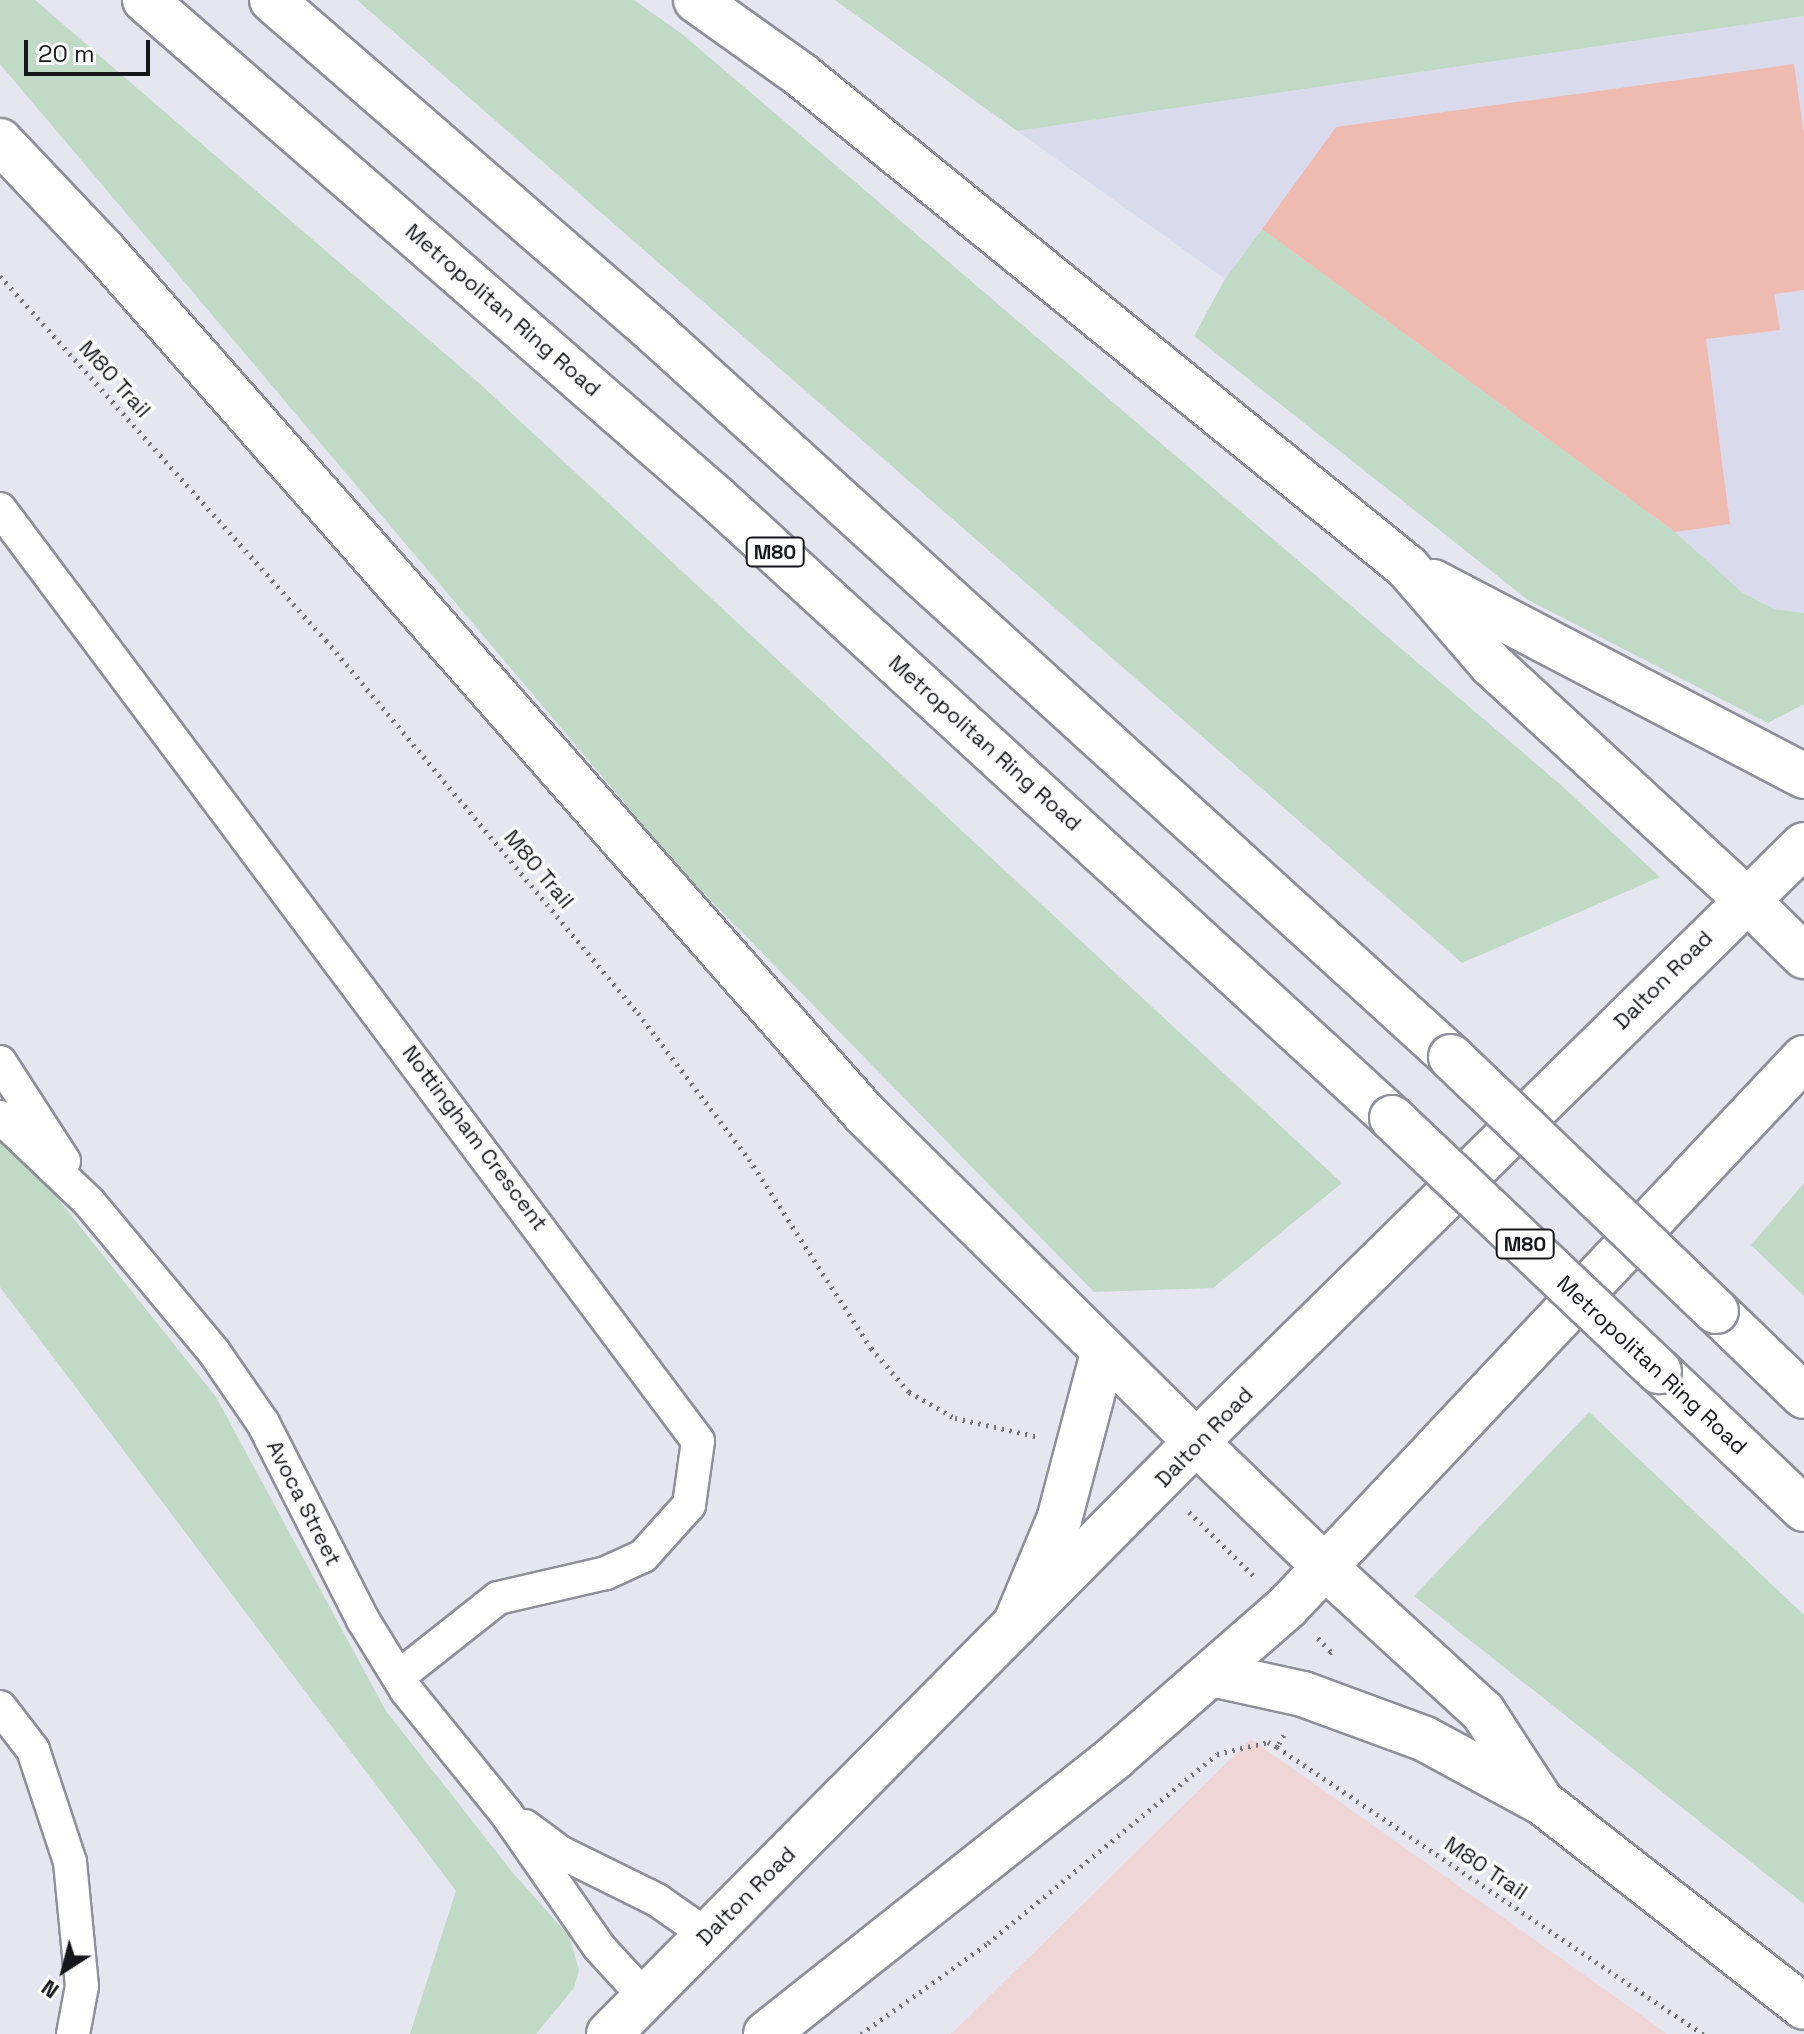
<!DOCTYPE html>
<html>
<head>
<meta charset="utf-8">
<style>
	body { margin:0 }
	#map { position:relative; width:1804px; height:2034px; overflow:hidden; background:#e5e6f0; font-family:"Space Grotesk",sans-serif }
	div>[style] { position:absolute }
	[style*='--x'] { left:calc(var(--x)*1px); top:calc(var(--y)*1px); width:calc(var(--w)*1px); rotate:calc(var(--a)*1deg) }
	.built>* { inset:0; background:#d9dbec }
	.industrial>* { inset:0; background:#f0d5d7 }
	.green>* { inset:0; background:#c0dac6 }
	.building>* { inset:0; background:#efbaaf }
	.path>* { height:5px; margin-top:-2.5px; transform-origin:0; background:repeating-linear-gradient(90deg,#75767c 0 2px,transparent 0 8px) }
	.roads { filter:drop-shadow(2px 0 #8e8f99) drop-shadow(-2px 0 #8e8f99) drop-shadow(0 2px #8e8f99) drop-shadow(0 -2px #8e8f99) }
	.minor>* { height:32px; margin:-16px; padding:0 16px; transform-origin:16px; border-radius:16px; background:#fff }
	.primary>* { height:44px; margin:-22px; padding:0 22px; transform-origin:22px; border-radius:22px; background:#fff }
	.motorway>* { height:44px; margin:-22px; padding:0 22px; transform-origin:22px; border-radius:22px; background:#fff }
	.bridges { filter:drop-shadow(2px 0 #8e8f99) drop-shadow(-2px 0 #8e8f99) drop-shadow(0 2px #8e8f99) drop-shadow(0 -2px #8e8f99) }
	.motorway-bridge>* { height:44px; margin:-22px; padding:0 22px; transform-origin:22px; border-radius:22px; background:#fff }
	span { translate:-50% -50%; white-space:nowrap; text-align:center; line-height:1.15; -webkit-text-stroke:7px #fff; paint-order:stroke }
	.shield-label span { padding:2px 6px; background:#fff; border:2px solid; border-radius:6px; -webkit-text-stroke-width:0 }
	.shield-label { font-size:20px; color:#16171a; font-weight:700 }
	.street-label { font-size:22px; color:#16171a }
	.north { position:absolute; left:24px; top:1930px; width:80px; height:80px; -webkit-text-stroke:6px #fff; paint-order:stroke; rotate:216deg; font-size:22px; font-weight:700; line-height:32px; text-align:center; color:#16171a }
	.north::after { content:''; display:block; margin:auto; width:28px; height:36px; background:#16171a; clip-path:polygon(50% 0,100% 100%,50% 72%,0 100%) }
	.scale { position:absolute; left:24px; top:40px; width:126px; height:36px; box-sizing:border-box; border:4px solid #16171a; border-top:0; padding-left:10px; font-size:24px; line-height:28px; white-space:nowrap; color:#16171a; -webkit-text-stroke:6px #fff; paint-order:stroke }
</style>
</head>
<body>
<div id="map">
	<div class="built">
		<div style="clip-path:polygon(1804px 16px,1804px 613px,1774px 609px,1743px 593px,1675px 532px,1262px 229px,1225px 279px,1017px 131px)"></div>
	</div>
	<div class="industrial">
		<div style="clip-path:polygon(1251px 1739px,1645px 2018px,1667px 2034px,951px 2034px)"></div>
	</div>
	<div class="green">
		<div style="clip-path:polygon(0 0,35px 0,479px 383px,1342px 1183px,1213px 1288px,1094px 1292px,683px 872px,0 64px)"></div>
		<div style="clip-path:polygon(357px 0,634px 0,682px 34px,1562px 786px,1660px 877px,1462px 963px)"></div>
		<div style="clip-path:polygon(835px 0,1804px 0,1804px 16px,1017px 131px)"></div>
		<div style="clip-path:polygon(1262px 229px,1675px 532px,1743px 593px,1774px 609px,1804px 613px,1804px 704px,1768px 723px,1528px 600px,1194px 336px,1225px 279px)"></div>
		<div style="clip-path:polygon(0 1136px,19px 1150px,216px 1397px,386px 1711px,513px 1873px,569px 1936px,579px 1970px,574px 1988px,536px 2034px,410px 2034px,456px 1891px,0 1287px)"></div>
		<div style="clip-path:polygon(1804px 1183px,1804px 1296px,1751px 1245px)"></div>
		<div style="clip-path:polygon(1589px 1412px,1804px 1615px,1804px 1904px,1414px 1596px)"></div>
	</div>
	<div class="building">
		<div style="clip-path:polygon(1794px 64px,1804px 135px,1804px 290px,1774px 294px,1780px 330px,1706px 339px,1730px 524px,1675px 532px,1262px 229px,1336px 127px)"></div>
	</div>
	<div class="path">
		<div style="--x:0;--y:276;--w:489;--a:48.2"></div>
		<div style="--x:326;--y:640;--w:486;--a:50.1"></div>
		<div style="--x:638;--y:1013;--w:183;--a:52.8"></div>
		<div style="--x:749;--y:1159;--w:225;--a:57.2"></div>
		<div style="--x:871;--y:1348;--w:58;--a:49.2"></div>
		<div style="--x:909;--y:1392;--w:53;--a:29.5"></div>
		<div style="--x:955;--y:1418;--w:86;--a:12.7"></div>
		<div style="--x:1189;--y:1512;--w:94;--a:44.6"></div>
		<div style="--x:1318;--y:1638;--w:19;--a:47"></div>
		<div style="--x:1331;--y:1652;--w:6;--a:129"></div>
		<div style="--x:1284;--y:1735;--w:14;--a:120"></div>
		<div style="--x:1277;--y:1747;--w:514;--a:33.97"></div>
		<div style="--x:861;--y:2034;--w:156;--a:-35.6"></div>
		<div style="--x:988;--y:1943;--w:297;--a:-39.5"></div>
		<div style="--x:1217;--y:1754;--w:52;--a:-13.2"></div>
		<div style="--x:1268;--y:1742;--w:10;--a:29"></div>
	</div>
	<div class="roads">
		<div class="minor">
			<div style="--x:0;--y:509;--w:1164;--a:53.17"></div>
			<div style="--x:698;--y:1441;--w:65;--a:98"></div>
			<div style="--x:689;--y:1505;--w:69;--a:132"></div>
			<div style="--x:643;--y:1556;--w:41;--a:155.3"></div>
			<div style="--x:606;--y:1573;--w:111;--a:167"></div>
			<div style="--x:498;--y:1598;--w:127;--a:141.7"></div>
			<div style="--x:0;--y:1062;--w:118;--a:57.1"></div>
			<div style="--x:0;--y:1117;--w:123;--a:43.7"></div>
			<div style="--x:89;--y:1202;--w:195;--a:50.2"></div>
			<div style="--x:214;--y:1352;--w:86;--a:55.4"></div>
			<div style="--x:263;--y:1423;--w:221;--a:63.1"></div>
			<div style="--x:363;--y:1620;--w:82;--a:58.4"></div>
			<div style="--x:406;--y:1690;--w:159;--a:50.9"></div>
			<div style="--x:506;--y:1813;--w:163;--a:55.2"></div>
			<div style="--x:599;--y:1947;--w:68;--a:47.4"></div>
			<div style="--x:0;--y:1707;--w:54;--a:52.5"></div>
			<div style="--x:33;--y:1750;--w:118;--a:71.7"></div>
			<div style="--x:70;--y:1862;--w:125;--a:84.5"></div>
			<div style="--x:82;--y:1986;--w:49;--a:100.6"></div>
			<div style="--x:525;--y:1826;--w:44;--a:36.6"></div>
			<div style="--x:560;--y:1852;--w:108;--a:26.3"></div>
			<div style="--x:657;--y:1900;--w:61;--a:35"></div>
		</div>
		<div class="primary">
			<div style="--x:1745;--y:898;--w:83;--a:44.5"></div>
			<div style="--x:1196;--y:1442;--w:181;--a:44.1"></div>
			<div style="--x:609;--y:2034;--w:834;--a:-45.24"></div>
			<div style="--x:1196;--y:1442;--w:852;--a:-44.48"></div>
			<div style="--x:766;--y:2034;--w:446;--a:-38.4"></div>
			<div style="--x:1115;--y:1757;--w:228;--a:-41.1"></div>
			<div style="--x:1287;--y:1607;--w:754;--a:-46.72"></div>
		</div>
		<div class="motorway">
			<div style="--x:145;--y:0;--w:756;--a:41.09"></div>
			<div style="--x:715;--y:497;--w:919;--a:42.53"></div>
			<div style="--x:272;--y:0;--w:510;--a:40.94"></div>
			<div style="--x:657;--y:334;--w:1074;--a:42.32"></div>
			<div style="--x:696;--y:0;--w:129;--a:35.5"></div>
			<div style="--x:801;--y:75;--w:781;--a:39.07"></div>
			<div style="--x:1407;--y:567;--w:128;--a:49.1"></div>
			<div style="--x:1491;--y:664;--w:345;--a:42.7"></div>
			<div style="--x:0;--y:141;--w:151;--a:46.6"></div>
			<div style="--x:104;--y:251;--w:1148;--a:48.6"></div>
			<div style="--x:863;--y:1112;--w:469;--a:44.7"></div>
			<div style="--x:1433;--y:582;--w:419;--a:27.6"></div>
			<div style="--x:1716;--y:1311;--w:122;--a:44"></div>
			<div style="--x:1659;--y:1371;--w:200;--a:43.6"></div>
			<div style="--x:1326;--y:1568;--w:213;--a:42.5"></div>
			<div style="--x:1483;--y:1712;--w:103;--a:56.9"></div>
			<div style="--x:1015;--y:1625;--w:114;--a:-67.3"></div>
			<div style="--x:1059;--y:1520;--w:172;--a:-75.2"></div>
			<div style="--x:1212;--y:1674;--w:93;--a:12.4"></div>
			<div style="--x:1303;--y:1694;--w:130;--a:20.2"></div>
			<div style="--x:1425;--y:1739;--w:134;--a:28.5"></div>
			<div style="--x:1543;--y:1803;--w:331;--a:38"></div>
		</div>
	</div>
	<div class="bridges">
		<div class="motorway-bridge">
			<div style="--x:1451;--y:1057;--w:367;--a:43.8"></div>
			<div style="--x:1392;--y:1118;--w:368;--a:43.5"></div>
		</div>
	</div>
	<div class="shield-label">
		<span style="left:775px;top:552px">M80</span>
		<span style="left:1525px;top:1244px">M80</span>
	</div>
	<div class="street-label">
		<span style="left:503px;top:310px;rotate:41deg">Metropolitan Ring Road</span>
		<span style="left:115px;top:379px;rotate:48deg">M80 Trail</span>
		<span style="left:985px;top:743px;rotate:42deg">Metropolitan Ring Road</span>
		<span style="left:539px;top:869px;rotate:50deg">M80 Trail</span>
		<span style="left:1663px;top:980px;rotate:-45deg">Dalton Road</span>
		<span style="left:475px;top:1138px;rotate:53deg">Nottingham Crescent</span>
		<span style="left:1652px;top:1365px;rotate:43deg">Metropolitan Ring Road</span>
		<span style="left:1204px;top:1437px;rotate:-46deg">Dalton Road</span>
		<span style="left:304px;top:1503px;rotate:63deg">Avoca Street</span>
		<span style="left:1486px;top:1868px;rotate:34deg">M80 Trail</span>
		<span style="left:746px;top:1896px;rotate:-45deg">Dalton Road</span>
	</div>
	<div class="north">N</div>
	<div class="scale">20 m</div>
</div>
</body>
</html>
